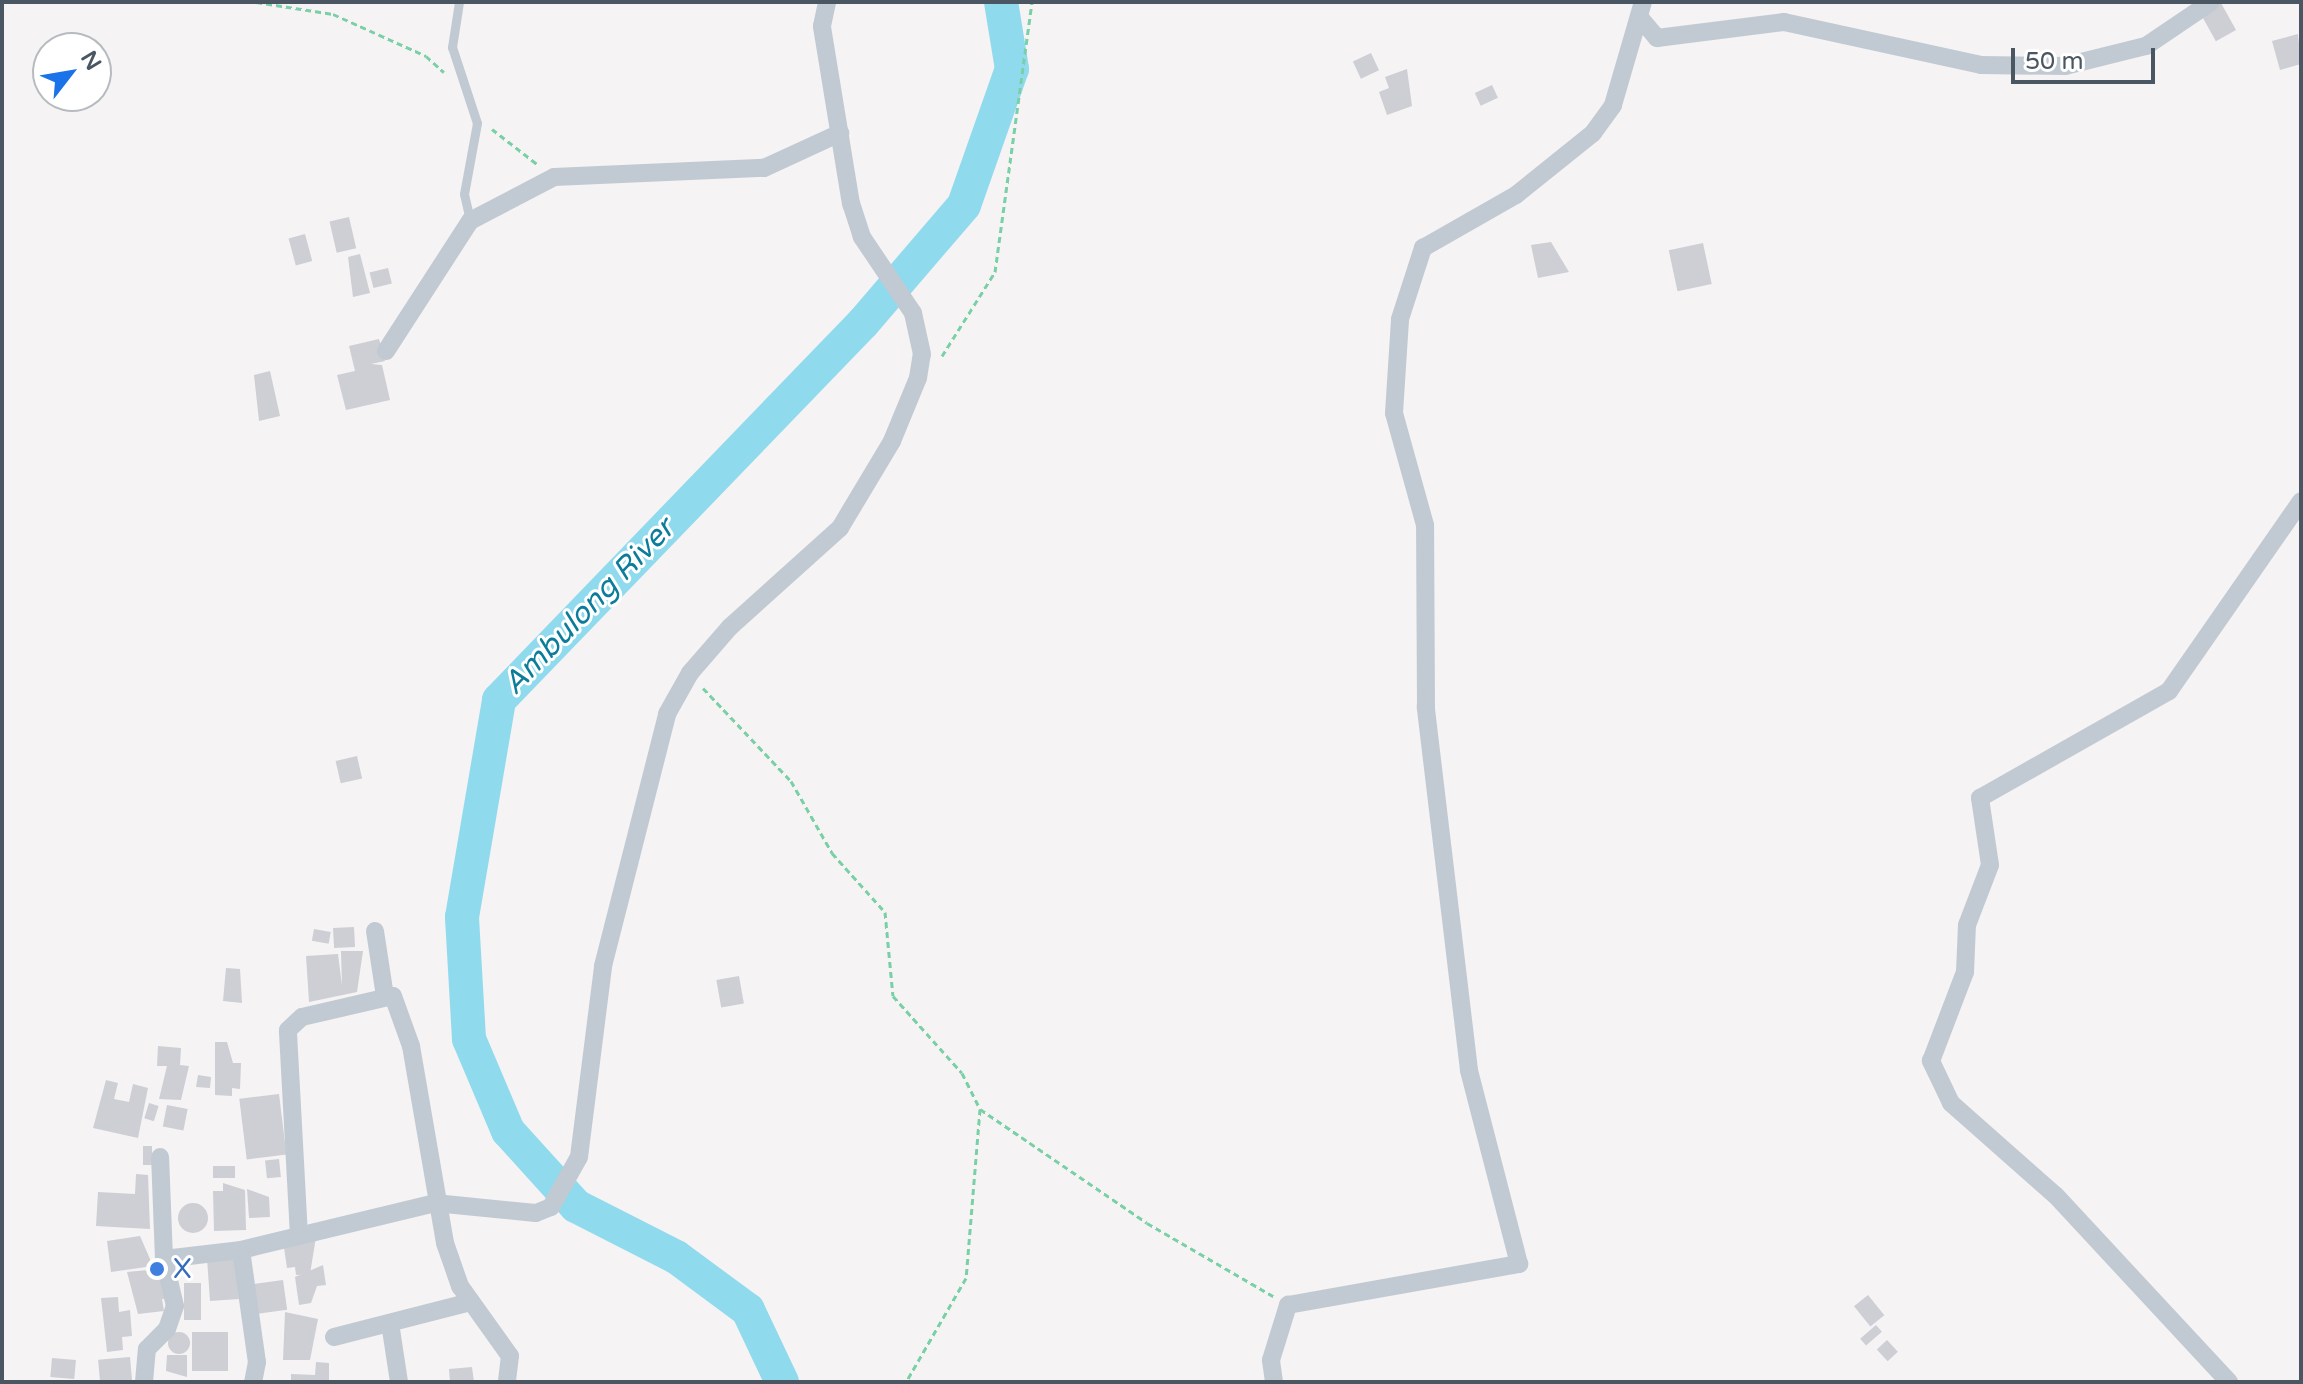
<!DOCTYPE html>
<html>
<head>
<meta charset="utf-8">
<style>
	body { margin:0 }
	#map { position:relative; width:2303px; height:1384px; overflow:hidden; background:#f5f3f3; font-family:"Varela Round",sans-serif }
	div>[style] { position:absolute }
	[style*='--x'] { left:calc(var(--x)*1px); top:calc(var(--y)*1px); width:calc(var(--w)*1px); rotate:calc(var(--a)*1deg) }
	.river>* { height:34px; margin:-17px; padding:0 17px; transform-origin:17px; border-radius:17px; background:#90daee }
	.building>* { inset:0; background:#cdcfd5; transform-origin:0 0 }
	.round { border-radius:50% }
	.path>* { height:3px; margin-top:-1.5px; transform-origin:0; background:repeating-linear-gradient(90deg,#7ad0a6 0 6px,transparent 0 10px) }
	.lane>* { height:9px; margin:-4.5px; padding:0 4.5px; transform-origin:4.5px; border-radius:4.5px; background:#c1cad2 }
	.street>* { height:18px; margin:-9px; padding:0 9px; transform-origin:9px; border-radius:9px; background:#c1cad2 }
	.dots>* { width:22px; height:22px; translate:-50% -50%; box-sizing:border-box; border:4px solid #fff; border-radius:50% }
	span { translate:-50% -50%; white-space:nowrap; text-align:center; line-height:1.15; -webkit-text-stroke:6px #fff; paint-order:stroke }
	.shop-label { font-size:28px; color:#366cbe }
	.left { translate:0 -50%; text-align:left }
	.water-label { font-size:30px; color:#0c7c9b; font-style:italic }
	.frame { position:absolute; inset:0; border:4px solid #4a5661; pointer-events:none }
	.north { position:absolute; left:32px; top:32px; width:80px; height:80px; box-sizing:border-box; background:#fff; border:2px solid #b7bbc0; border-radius:50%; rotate:59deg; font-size:22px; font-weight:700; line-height:32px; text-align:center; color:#4a5661 }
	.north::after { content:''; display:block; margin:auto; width:28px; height:36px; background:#1a73e8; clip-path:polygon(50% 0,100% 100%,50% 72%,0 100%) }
	.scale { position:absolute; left:2011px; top:48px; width:144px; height:36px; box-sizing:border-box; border:4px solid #4a5661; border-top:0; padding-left:10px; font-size:24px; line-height:28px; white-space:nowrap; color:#4a5661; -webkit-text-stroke:6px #fff; paint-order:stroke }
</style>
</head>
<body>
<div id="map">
	<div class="river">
		<div style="--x:782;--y:1382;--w:80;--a:-115.3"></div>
		<div style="--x:748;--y:1310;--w:89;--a:-143.6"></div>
		<div style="--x:676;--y:1257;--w:112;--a:-153"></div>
		<div style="--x:576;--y:1206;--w:101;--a:-132.2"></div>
		<div style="--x:508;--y:1131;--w:100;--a:-113"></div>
		<div style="--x:469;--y:1039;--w:122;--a:-93.3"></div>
		<div style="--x:462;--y:917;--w:220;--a:-80.3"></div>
		<div style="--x:499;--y:700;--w:524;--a:-46.01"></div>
		<div style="--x:863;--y:323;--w:155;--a:-49.4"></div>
		<div style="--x:964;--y:205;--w:144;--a:-70.6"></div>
		<div style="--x:1012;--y:69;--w:68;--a:-99.3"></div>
	</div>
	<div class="building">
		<div style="left:2221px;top:3px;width:31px;height:23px;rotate:61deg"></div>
		<div style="clip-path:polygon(2298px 34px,2301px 64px,2280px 70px,2272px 41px)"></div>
		<div style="left:1371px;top:53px;width:19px;height:20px;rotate:65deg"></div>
		<div style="clip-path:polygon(1407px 69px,1412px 106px,1387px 115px,1379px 92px,1389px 88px,1385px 77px)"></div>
		<div style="left:1492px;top:85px;width:14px;height:19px;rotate:65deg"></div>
		<div style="left:349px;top:217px;width:32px;height:20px;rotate:77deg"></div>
		<div style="left:305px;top:234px;width:28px;height:17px;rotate:75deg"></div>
		<div style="clip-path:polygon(1551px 242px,1569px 272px,1538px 278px,1531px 245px)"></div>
		<div style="left:1703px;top:243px;width:42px;height:35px;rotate:78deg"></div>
		<div style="clip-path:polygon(360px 254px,370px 293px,353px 297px,348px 257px)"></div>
		<div style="left:388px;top:268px;width:16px;height:19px;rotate:76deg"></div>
		<div style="clip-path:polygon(379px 339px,385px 361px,371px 364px,382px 365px,390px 400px,346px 410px,337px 375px,355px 371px,349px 346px)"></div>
		<div style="clip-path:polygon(270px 371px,280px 416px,259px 421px,254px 375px)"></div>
		<div style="left:357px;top:756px;width:23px;height:22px;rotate:77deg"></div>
		<div style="left:354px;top:927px;width:20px;height:21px;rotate:87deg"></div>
		<div style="left:314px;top:929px;width:17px;height:12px;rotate:10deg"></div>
		<div style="clip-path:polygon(341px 951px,363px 951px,357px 992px,309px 1002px,306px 956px,338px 954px,342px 986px)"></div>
		<div style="clip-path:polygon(226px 968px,240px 969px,242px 1003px,223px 1001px)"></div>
		<div style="left:739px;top:976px;width:28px;height:23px;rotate:80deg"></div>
		<div style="clip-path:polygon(215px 1042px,227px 1042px,233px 1063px,241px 1063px,240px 1089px,232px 1088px,232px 1096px,215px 1095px)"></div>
		<div style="clip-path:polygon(158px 1046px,181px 1048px,180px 1065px,189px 1066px,181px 1100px,159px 1099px,167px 1066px,157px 1066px)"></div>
		<div style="clip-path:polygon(198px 1075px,211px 1077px,210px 1088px,196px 1087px)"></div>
		<div style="clip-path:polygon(106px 1080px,118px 1083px,114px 1099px,129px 1102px,133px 1084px,148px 1088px,138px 1138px,93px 1128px)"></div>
		<div style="left:279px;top:1094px;width:61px;height:40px;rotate:83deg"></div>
		<div style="left:149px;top:1103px;width:10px;height:16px;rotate:17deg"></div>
		<div style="left:167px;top:1105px;width:21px;height:22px;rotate:11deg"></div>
		<div style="left:143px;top:1146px;width:9px;height:19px"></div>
		<div style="left:279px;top:1159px;width:18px;height:14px;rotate:84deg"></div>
		<div style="left:213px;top:1166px;width:22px;height:12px"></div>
		<div style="clip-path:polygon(136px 1174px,148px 1175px,150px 1229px,96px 1226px,98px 1192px,135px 1194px)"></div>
		<div style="clip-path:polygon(223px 1183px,245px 1190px,246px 1230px,214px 1231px,213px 1191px,223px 1191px)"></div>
		<div style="clip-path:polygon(247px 1189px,269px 1197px,270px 1217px,249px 1218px)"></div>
		<div class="round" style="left:178px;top:1203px;width:30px;height:30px"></div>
		<div style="clip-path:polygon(140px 1236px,153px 1266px,111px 1272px,107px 1241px)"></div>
		<div style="clip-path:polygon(316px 1237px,310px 1274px,296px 1275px,295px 1267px,287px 1268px,283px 1241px)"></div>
		<div style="left:236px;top:1257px;width:42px;height:29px;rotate:86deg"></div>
		<div style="clip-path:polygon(323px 1265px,326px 1285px,317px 1286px,311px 1303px,299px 1305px,295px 1277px)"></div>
		<div style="clip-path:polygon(159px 1269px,160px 1281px,171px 1280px,173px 1298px,162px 1299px,164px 1311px,138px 1314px,127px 1272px)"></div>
		<div style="left:283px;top:1280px;width:30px;height:37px;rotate:82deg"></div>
		<div style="left:184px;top:1283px;width:17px;height:37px"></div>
		<div style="left:1868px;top:1295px;width:26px;height:18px;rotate:51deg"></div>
		<div style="clip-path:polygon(118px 1297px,119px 1312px,130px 1310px,132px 1336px,122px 1337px,123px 1350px,107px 1352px,101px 1298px)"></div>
		<div style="clip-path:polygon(285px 1312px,318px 1319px,310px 1360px,283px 1360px)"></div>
		<div style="left:1876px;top:1325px;width:9px;height:21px;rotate:49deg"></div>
		<div style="left:192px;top:1332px;width:36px;height:39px"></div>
		<div class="round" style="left:168px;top:1332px;width:22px;height:22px"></div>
		<div style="left:1887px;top:1340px;width:16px;height:14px;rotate:47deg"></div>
		<div style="clip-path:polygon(167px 1355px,187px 1355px,187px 1377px,166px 1371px)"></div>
		<div style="left:130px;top:1357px;width:25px;height:32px;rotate:85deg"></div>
		<div style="left:52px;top:1358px;width:24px;height:19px;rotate:5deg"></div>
		<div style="clip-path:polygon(316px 1362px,329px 1363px,329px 1382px,291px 1382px,291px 1374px,315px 1375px)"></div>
		<div style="clip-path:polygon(472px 1367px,474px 1382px,450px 1382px,449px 1369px)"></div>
	</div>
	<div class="path">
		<div style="--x:256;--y:2;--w:78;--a:8.9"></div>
		<div style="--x:333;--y:14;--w:102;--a:24.3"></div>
		<div style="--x:426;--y:56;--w:24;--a:42"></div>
		<div style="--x:492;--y:129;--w:57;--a:37.9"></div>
		<div style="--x:942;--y:356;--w:99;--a:-57.8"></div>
		<div style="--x:995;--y:272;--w:273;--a:-82.2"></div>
		<div style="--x:703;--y:688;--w:128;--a:46.6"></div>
		<div style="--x:791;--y:781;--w:83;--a:60.3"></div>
		<div style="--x:832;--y:853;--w:79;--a:48.1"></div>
		<div style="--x:885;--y:912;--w:84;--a:84.6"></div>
		<div style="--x:893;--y:996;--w:103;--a:48.1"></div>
		<div style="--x:962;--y:1073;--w:40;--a:63.4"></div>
		<div style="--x:980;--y:1109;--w:170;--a:94.7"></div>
		<div style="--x:966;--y:1278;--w:120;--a:120"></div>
		<div style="--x:980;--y:1109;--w:202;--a:34.3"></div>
		<div style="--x:1147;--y:1223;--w:146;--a:30.1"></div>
	</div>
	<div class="lane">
		<div style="--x:459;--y:2;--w:46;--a:98.8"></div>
		<div style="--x:452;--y:47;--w:80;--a:71.8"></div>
		<div style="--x:477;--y:123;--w:72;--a:100.4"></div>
		<div style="--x:464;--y:194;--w:28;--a:77"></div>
	</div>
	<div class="street">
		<div style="--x:1641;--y:19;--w:25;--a:50"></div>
		<div style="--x:1657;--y:38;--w:128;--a:-7.2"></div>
		<div style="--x:1784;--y:22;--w:202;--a:12.3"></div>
		<div style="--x:1981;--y:65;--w:84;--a:0.7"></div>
		<div style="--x:2065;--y:66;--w:83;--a:-13.9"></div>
		<div style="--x:2146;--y:46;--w:78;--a:-34.1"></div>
		<div style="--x:386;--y:351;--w:155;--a:-57.1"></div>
		<div style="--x:470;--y:221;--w:95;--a:-27.6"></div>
		<div style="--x:554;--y:177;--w:210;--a:-2.5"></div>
		<div style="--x:764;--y:168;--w:84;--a:-24.7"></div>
		<div style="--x:375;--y:931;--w:66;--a:81.3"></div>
		<div style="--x:299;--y:1236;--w:206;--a:-93.1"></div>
		<div style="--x:288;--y:1030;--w:19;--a:-43"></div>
		<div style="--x:302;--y:1017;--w:93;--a:-13"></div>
		<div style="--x:393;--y:996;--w:53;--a:70.2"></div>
		<div style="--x:411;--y:1046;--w:200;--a:80.2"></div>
		<div style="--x:445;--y:1243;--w:46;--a:70.8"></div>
		<div style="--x:460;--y:1286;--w:86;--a:54.5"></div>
		<div style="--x:510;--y:1356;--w:26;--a:97"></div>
		<div style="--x:241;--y:1250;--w:113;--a:81.9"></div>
		<div style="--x:257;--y:1362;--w:20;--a:101"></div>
		<div style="--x:164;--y:1259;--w:78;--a:-6.7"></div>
		<div style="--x:241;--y:1250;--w:200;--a:-13.6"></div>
		<div style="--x:435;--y:1203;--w:101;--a:5.7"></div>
		<div style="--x:536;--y:1213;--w:16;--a:-22"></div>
		<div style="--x:551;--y:1207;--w:57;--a:-60.8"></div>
		<div style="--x:579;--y:1157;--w:193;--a:-82.8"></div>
		<div style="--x:603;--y:966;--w:260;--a:-75.7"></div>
		<div style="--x:667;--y:714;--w:47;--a:-60.7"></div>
		<div style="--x:690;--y:673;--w:61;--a:-49"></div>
		<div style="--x:730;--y:627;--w:148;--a:-42"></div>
		<div style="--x:840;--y:528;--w:101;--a:-59.1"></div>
		<div style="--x:892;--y:441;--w:68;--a:-67.6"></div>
		<div style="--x:918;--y:378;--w:24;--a:-81"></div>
		<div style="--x:922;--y:354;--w:42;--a:-102.4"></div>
		<div style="--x:913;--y:313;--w:92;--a:-123.9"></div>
		<div style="--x:862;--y:237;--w:35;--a:-108"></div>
		<div style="--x:851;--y:204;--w:180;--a:-99.3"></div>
		<div style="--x:822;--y:26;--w:25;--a:-78"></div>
		<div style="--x:390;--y:1323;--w:60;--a:81.3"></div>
		<div style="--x:334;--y:1337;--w:140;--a:-14.4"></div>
		<div style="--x:144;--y:1382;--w:33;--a:-85"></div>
		<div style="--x:147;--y:1349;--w:28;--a:-45"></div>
		<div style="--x:167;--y:1329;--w:24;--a:-71"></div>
		<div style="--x:175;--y:1306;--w:48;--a:-103.2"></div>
		<div style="--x:164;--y:1259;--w:102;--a:-92.2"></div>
		<div style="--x:1274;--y:1382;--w:22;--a:-98"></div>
		<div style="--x:1271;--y:1360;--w:58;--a:-72.8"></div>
		<div style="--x:1288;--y:1305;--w:235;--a:-10.1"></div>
		<div style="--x:1519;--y:1264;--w:200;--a:-104.5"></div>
		<div style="--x:1469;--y:1070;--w:366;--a:-96.8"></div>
		<div style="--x:1426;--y:707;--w:182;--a:-90.3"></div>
		<div style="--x:1425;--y:525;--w:116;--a:-105.5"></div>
		<div style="--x:1394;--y:413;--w:94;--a:-86.3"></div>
		<div style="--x:1400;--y:319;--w:75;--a:-72.1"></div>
		<div style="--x:1423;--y:248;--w:107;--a:-29.7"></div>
		<div style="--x:1516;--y:195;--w:99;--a:-38.8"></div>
		<div style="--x:1593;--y:133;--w:34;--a:-54"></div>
		<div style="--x:1613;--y:105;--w:107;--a:-73.8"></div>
		<div style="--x:2229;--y:1382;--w:255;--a:-132.9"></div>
		<div style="--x:2055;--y:1195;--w:139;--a:-138.5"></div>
		<div style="--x:1951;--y:1103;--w:47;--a:-115.5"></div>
		<div style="--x:1931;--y:1061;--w:95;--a:-69.1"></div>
		<div style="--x:1965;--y:972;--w:47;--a:-87.6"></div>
		<div style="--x:1967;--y:925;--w:64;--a:-69"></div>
		<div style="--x:1990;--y:865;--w:68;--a:-98.5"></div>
		<div style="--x:1980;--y:798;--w:217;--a:-29.5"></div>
		<div style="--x:2169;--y:691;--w:231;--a:-55.2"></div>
	</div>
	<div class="dots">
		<div style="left:157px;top:1269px;background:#3f7fe0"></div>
	</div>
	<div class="shop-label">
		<span class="left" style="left:173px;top:1269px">X</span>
	</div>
	<div class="water-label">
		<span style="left:589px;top:607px;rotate:-46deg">Ambulong River</span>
	</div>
	<div class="frame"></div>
	<div class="north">N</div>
	<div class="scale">50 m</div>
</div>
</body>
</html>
